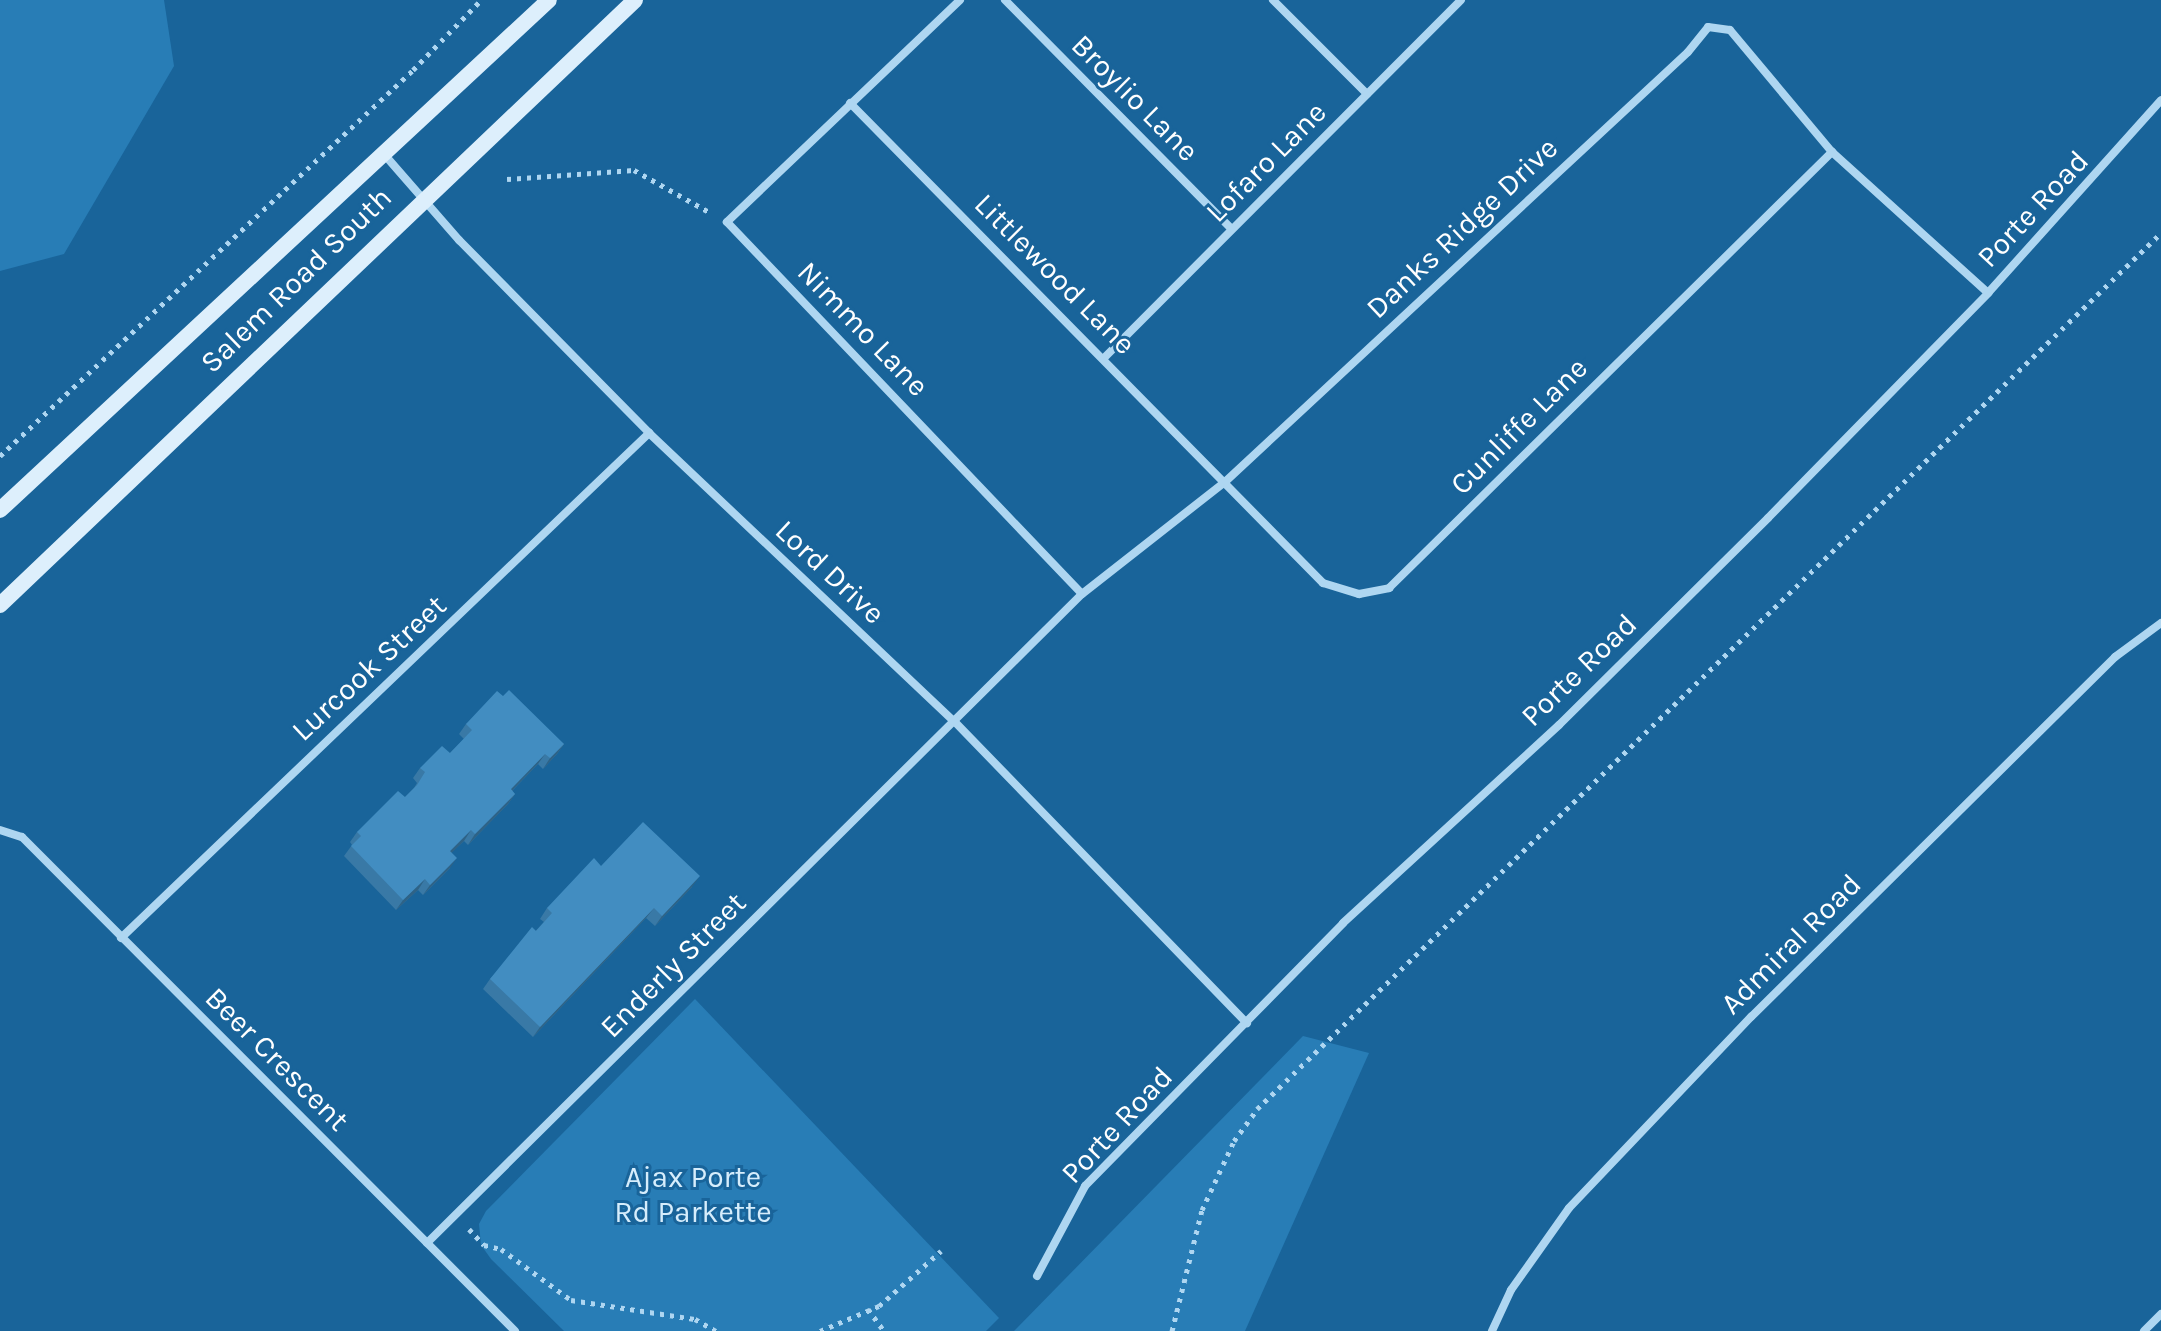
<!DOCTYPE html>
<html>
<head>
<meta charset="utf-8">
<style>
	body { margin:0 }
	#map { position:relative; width:2161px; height:1331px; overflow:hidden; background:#19649a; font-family:Karla,sans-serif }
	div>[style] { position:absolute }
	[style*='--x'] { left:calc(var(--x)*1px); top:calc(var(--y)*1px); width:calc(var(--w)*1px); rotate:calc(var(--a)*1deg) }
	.green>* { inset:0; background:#287db6 }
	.path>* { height:5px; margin-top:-2.5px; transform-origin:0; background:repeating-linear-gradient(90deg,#aed6f1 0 4px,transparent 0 10px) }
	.minor>* { height:8px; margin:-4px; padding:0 4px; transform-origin:4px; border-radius:4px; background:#aed6f1 }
	.secondary>* { height:16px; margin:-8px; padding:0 8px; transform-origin:8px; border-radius:8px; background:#ddeffc }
	.wall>* { inset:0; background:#3979a6 }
	.shaded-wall>* { inset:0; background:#2e6387 }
	.building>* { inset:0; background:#428dc1 }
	span { translate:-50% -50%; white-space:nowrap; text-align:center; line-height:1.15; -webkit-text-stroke:6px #19649a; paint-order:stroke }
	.street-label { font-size:30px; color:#fff }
	.park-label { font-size:30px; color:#d6edfc }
</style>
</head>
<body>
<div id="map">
	<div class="green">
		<div style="clip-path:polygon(0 0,164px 0,174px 66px,64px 254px,0 271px)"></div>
		<div style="clip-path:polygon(695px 999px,999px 1318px,986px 1331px,564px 1331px,491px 1259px,481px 1245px,479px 1224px,486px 1211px)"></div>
		<div style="clip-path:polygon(1303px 1036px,1369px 1053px,1245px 1331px,1014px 1331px)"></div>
	</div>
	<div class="path">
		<div style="--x:507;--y:179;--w:127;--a:-4.1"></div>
		<div style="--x:634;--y:170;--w:86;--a:29.2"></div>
		<div style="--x:0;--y:456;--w:565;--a:-43.06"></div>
		<div style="--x:413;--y:70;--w:98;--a:-45.8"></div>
		<div style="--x:469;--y:1229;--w:22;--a:47"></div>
		<div style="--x:484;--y:1245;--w:17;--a:13"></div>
		<div style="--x:501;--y:1249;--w:87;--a:36.1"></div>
		<div style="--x:571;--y:1300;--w:125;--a:8.7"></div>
		<div style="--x:695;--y:1319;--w:24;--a:30"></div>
		<div style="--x:868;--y:1309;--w:27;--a:54"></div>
		<div style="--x:820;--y:1331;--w:64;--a:-23"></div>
		<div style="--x:879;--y:1306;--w:83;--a:-41.6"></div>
		<div style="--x:1172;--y:1331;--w:125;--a:-76.1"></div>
		<div style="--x:1202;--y:1210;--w:76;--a:-65.1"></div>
		<div style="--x:1234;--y:1141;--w:39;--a:-54"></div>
		<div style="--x:1257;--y:1109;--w:1259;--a:-44.1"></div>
	</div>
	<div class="minor">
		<div style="--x:960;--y:0;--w:322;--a:136.4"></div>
		<div style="--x:727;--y:222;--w:514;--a:46.34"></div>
		<div style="--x:1005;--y:0;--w:322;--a:45.3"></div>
		<div style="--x:1273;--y:0;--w:133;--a:45"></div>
		<div style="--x:850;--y:103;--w:674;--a:45.42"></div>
		<div style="--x:1323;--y:583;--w:38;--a:17"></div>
		<div style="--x:1359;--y:594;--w:31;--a:-11"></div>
		<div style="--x:1389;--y:588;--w:622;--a:-44.54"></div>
		<div style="--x:383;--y:153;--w:116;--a:48.9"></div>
		<div style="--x:459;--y:240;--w:271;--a:45.4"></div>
		<div style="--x:649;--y:433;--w:419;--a:43.4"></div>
		<div style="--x:954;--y:721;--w:421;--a:45.9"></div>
		<div style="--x:1105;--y:357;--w:504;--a:-45.08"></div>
		<div style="--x:0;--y:830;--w:23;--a:18"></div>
		<div style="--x:22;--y:837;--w:698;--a:45.06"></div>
		<div style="--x:121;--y:938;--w:731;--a:-43.72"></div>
		<div style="--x:427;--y:1243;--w:922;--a:-44.74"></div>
		<div style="--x:1082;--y:594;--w:183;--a:-38.1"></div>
		<div style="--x:1226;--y:481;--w:630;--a:-42.88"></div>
		<div style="--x:1688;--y:52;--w:32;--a:-51"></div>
		<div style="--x:1708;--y:27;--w:22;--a:8"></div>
		<div style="--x:1730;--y:30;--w:159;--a:50.1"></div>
		<div style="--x:1832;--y:152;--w:210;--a:42.1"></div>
		<div style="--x:1037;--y:1276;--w:102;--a:-61.9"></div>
		<div style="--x:1085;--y:1186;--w:368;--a:-45.5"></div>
		<div style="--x:1343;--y:923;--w:293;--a:-42.5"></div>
		<div style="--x:1559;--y:725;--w:294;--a:-44.7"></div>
		<div style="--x:1768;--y:518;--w:315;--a:-45.6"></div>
		<div style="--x:1988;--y:293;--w:259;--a:-48.1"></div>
		<div style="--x:1492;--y:1331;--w:45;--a:-65.1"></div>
		<div style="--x:1511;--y:1290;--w:100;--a:-54.7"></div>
		<div style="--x:1569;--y:1208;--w:264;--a:-46.4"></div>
		<div style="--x:1751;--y:1017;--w:512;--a:-44.68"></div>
		<div style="--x:2115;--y:657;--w:57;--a:-36.5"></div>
		<div style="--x:2144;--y:1331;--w:24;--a:-45"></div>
	</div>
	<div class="secondary">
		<div style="--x:0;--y:510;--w:749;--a:-42.89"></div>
		<div style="--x:0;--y:605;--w:877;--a:-43.61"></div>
	</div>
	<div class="wall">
		<div style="clip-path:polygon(503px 696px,564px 744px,557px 754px,543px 769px,538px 764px,512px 791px,515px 794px,508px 804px,468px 845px,464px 841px,452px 852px,450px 868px,423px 895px,418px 890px,396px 910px,344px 856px,352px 845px,350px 842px,357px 832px,405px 797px,414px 788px,417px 783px,413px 778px,420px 768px,450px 753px,464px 739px,459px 734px,466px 724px)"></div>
		<div style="clip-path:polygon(601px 866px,692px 887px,655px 926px,646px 918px,533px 1037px,483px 989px,490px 979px,544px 922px,540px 919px,547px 908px)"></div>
	</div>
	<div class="shaded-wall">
		<div style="clip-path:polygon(564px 744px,557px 754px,543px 769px,550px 758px)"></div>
		<div style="clip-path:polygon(545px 754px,538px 764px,503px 800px,511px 789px)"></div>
		<div style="clip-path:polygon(515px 794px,508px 804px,468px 845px,475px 834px)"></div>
		<div style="clip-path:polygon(471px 830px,464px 841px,443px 861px,450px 851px)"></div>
		<div style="clip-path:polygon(457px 858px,450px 868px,423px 895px,430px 885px)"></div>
		<div style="clip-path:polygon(700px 876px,692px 887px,655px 926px,662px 916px)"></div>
		<div style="clip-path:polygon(425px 879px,418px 890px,396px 910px,403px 900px)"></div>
		<div style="clip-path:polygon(654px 908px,646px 918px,533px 1037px,540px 1027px)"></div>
	</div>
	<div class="building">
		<div style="clip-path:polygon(509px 690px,564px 744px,550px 758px,545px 754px,511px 789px,515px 794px,475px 834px,471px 830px,450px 851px,457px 858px,430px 885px,425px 879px,403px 900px,351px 846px,361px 836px,357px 832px,398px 791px,405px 797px,417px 785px,425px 772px,420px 768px,442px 746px,450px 753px,472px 730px,466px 724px,497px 691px,503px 696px)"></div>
		<div style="clip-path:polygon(643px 822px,700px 876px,662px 916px,654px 908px,540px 1027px,490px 979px,532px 927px,536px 931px,552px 913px,547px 908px,594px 858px,601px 866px)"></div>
	</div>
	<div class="street-label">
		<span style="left:1135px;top:98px;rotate:45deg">Broylio Lane</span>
		<span style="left:1266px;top:162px;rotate:-45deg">Lofaro Lane</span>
		<span style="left:2033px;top:209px;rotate:-47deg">Porte Road</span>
		<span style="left:1462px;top:228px;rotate:-43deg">Danks Ridge Drive</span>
		<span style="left:1055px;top:274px;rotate:45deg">Littlewood Lane</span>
		<span style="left:296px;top:280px;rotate:-44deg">Salem Road South</span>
		<span style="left:863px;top:329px;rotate:46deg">Nimmo Lane</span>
		<span style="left:1519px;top:426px;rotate:-45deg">Cunliffe Lane</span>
		<span style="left:830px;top:572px;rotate:43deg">Lord Drive</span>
		<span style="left:369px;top:668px;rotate:-43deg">Lurcook Street</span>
		<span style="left:1579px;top:670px;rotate:-44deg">Porte Road</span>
		<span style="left:1791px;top:944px;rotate:-45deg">Admiral Road</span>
		<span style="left:673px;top:965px;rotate:-45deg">Enderly Street</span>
		<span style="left:277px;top:1059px;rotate:45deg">Beer Crescent</span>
		<span style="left:1117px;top:1125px;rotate:-47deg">Porte Road</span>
	</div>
	<div class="park-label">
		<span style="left:693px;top:1194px">Ajax Porte<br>Rd Parkette</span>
	</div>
</div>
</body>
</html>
